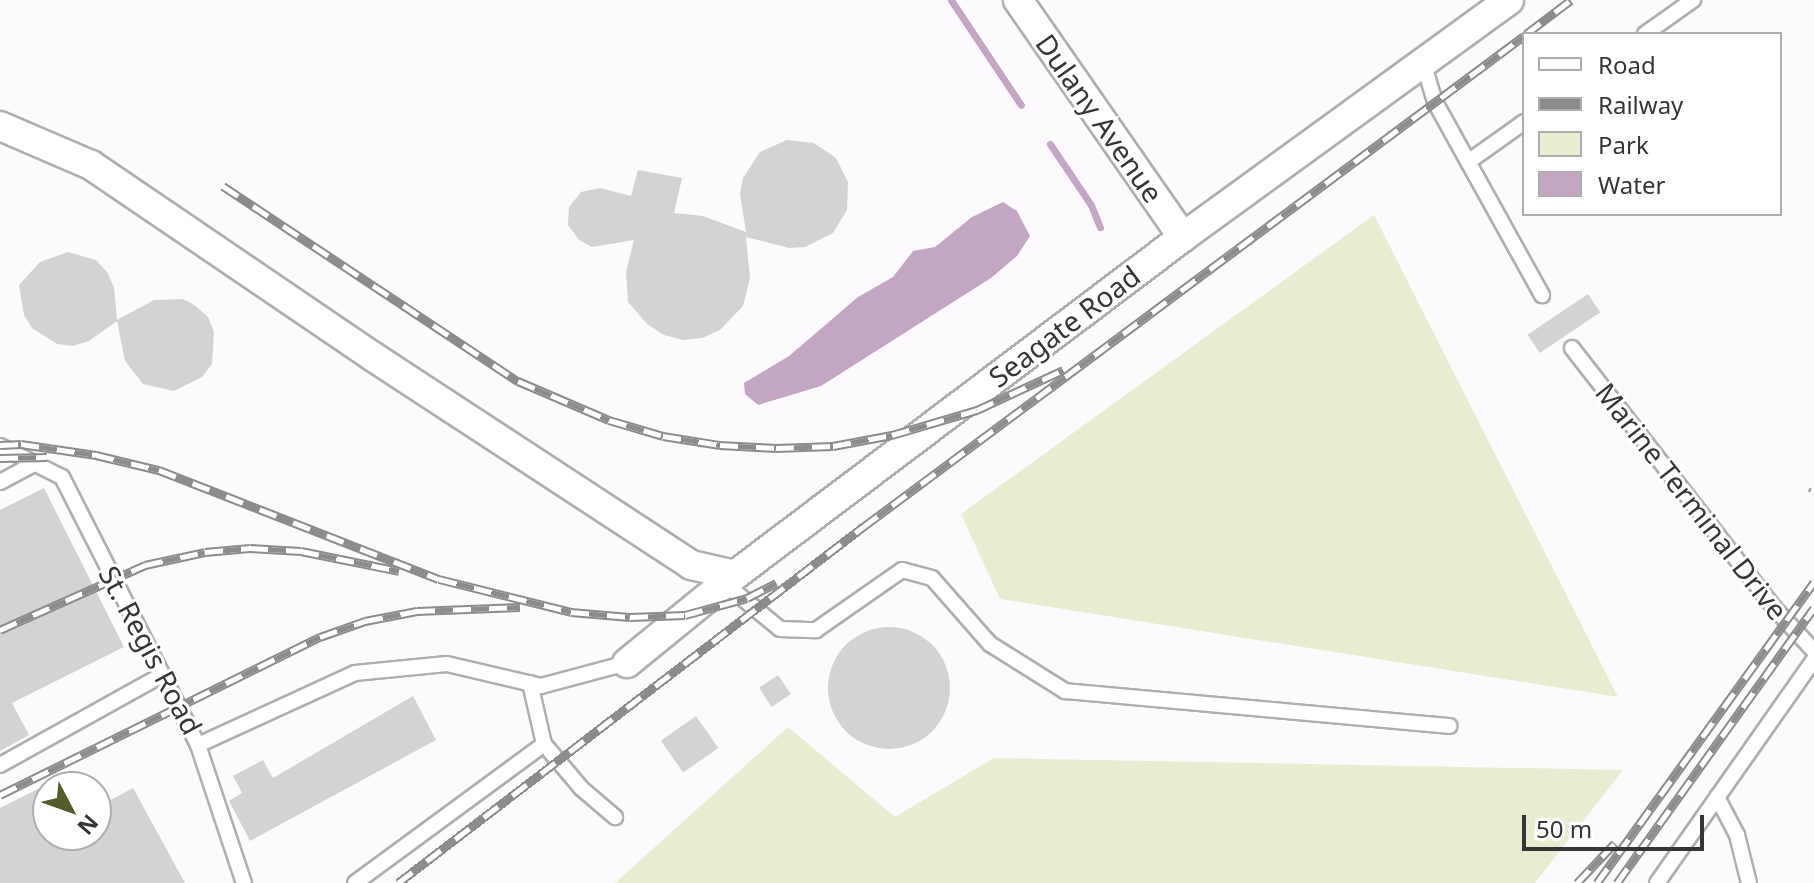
<!DOCTYPE html>
<html>
<head>
<meta charset="utf-8">
<style>
	body { margin:0 }
	#map { position:relative; width:1814px; height:883px; overflow:hidden; background:#fdfafd; font-family:"Noto Sans",sans-serif }
	div>[style] { position:absolute }
	[style*='--x'] { left:calc(var(--x)*1px); top:calc(var(--y)*1px); width:calc(var(--w)*1px); rotate:calc(var(--a)*1deg) }
	.green>* { inset:0; background:#e7edd0 }
	.water>* { inset:0; background:#c2a6c4 }
	.stream>* { height:7px; margin:-3.5px; padding:0 3.5px; transform-origin:3.5px; border-radius:3.5px; background:#c2a6c4 }
	.building>* { inset:0; background:#d5d2d5; transform-origin:0 0 }
	.round { border-radius:50% }
	.roads { filter:drop-shadow(2px 0 #b1aeb1) drop-shadow(-2px 0 #b1aeb1) drop-shadow(0 2px #b1aeb1) drop-shadow(0 -2px #b1aeb1) }
	.lane>* { height:14px; margin:-7px; padding:0 7px; transform-origin:7px; border-radius:7px; background:#fff }
	.street>* { height:28px; margin:-14px; padding:0 14px; transform-origin:14px; border-radius:14px; background:#fff }
	.rail>* { height:9px; margin-top:-4.5px; transform-origin:0; background:repeating-linear-gradient(90deg,#fff 0 18px,#8d8b8d 0 36px); box-sizing:border-box; border-block:2px solid #8d8b8d }
	span { translate:-50% -50%; white-space:nowrap; text-align:center; line-height:1.15; -webkit-text-stroke:6px #fff; paint-order:stroke }
	.street-label { font-size:28px; color:#363536 }
	.legend { position:absolute; left:1522px; top:32px; width:260px; height:184px; box-sizing:border-box; background:#fff; border:2px solid #afaeaf; margin:0; padding:10px 14px; list-style:none; font-size:24px; color:#363536 }
	.legend li { display:flex; align-items:center; gap:16px; height:40px }
	.legend b { width:40px; border:2px solid #afaeaf }
	.north { position:absolute; left:32px; top:771px; width:80px; height:80px; box-sizing:border-box; background:#fff; border:2px solid #afaeaf; border-radius:50%; rotate:131deg; font-size:22px; font-weight:700; line-height:32px; text-align:center; color:#363536 }
	.north::after { content:''; display:block; margin:auto; width:28px; height:36px; background:#545c2b; clip-path:polygon(50% 0,100% 100%,50% 72%,0 100%) }
	.scale { position:absolute; left:1522px; top:815px; width:182px; height:36px; box-sizing:border-box; border:4px solid #363536; border-top:0; padding-left:10px; font-size:24px; line-height:28px; white-space:nowrap; color:#363536; -webkit-text-stroke:6px #fff; paint-order:stroke }
</style>
</head>
<body>
<div id="map">
	<div class="green">
		<div style="clip-path:polygon(1374px 215px,1618px 697px,1000px 599px,961px 514px)"></div>
		<div style="clip-path:polygon(788px 727px,895px 817px,994px 758px,1623px 770px,1535px 883px,615px 883px)"></div>
	</div>
	<div class="water">
		<div style="clip-path:polygon(1003px 202px,1017px 211px,1030px 236px,1017px 256px,991px 278px,821px 386px,758px 405px,745px 394px,744px 383px,789px 356px,858px 297px,893px 277px,913px 251px,935px 247px,972px 217px)"></div>
	</div>
	<div class="stream">
		<div style="--x:951;--y:0;--w:126;--a:56.3"></div>
		<div style="--x:1050;--y:144;--w:73;--a:56.1"></div>
		<div style="--x:1091;--y:205;--w:24;--a:68"></div>
	</div>
	<div class="building">
		<div style="clip-path:polygon(787px 140px,814px 143px,836px 158px,848px 182px,847px 210px,833px 233px,805px 247px,789px 248px,746px 237px,750px 278px,743px 306px,720px 330px,702px 338px,683px 340px,664px 335px,647px 324px,628px 302px,626px 272px,634px 240px,592px 247px,579px 240px,568px 225px,569px 207px,581px 192px,600px 188px,631px 196px,638px 170px,682px 178px,674px 213px,703px 216px,746px 232px,740px 194px,743px 178px,760px 152px)"></div>
		<div style="clip-path:polygon(68px 252px,96px 260px,107px 272px,114px 287px,117px 320px,154px 300px,183px 299px,196px 306px,208px 317px,214px 332px,212px 364px,202px 377px,174px 391px,143px 384px,125px 361px,117px 321px,89px 341px,73px 346px,57px 344px,32px 328px,24px 315px,19px 285px,40px 262px)"></div>
		<div style="left:1588px;top:294px;width:22px;height:73px;rotate:56deg"></div>
		<div style="clip-path:polygon(44px 488px,124px 647px,12px 703px,29px 735px,0 751px,0 510px)"></div>
		<div class="round" style="left:828px;top:627px;width:122px;height:122px"></div>
		<div style="left:778px;top:675px;width:23px;height:23px;rotate:56deg"></div>
		<div style="clip-path:polygon(413px 696px,436px 740px,250px 841px,229px 801px,242px 793px,233px 776px,263px 760px,273px 778px)"></div>
		<div style="left:696px;top:716px;width:39px;height:43px;rotate:55deg"></div>
		<div style="clip-path:polygon(48px 784px,48px 835px,96px 835px,96px 808px,133px 788px,185px 883px,0 883px,0 808px)"></div>
	</div>
	<div class="roads">
		<div class="lane">
			<div style="--x:1645;--y:34;--w:59;--a:-35.3"></div>
			<div style="--x:1423;--y:62;--w:42;--a:73.3"></div>
			<div style="--x:1435;--y:102;--w:221;--a:61"></div>
			<div style="--x:1468;--y:162;--w:69;--a:-35.5"></div>
			<div style="--x:1572;--y:348;--w:332;--a:52.1"></div>
			<div style="--x:1776;--y:610;--w:56;--a:47.2"></div>
			<div style="--x:0;--y:446;--w:69;--a:26.6"></div>
			<div style="--x:62;--y:477;--w:301;--a:63.1"></div>
			<div style="--x:198;--y:745;--w:173;--a:-24.6"></div>
			<div style="--x:355;--y:673;--w:92;--a:-5.6"></div>
			<div style="--x:447;--y:664;--w:97;--a:13.2"></div>
			<div style="--x:541;--y:686;--w:89;--a:-15"></div>
			<div style="--x:0;--y:482;--w:40;--a:-28"></div>
			<div style="--x:724;--y:583;--w:72;--a:39.4"></div>
			<div style="--x:780;--y:629;--w:36;--a:2"></div>
			<div style="--x:816;--y:630;--w:105;--a:-34.9"></div>
			<div style="--x:902;--y:570;--w:31;--a:15"></div>
			<div style="--x:932;--y:578;--w:88;--a:48.7"></div>
			<div style="--x:990;--y:644;--w:89;--a:32.1"></div>
			<div style="--x:1065;--y:691;--w:386;--a:5.2"></div>
			<div style="--x:530;--y:683;--w:63;--a:77.1"></div>
			<div style="--x:544;--y:744;--w:57;--a:49.9"></div>
			<div style="--x:581;--y:788;--w:45;--a:40.5"></div>
			<div style="--x:198;--y:745;--w:145;--a:71.6"></div>
			<div style="--x:0;--y:765;--w:185;--a:-29.1"></div>
			<div style="--x:1717;--y:797;--w:43;--a:62.2"></div>
			<div style="--x:1737;--y:835;--w:49;--a:76"></div>
			<div style="--x:355;--y:883;--w:235;--a:-36.3"></div>
			<div style="--x:1657;--y:883;--w:273;--a:-54.9"></div>
		</div>
		<div class="street">
			<div style="--x:1018;--y:0;--w:289;--a:55.2"></div>
			<div style="--x:0;--y:126;--w:99;--a:23.2"></div>
			<div style="--x:91;--y:165;--w:340;--a:34.2"></div>
			<div style="--x:372;--y:356;--w:381;--a:33.2"></div>
			<div style="--x:691;--y:565;--w:45;--a:12.8"></div>
			<div style="--x:627;--y:663;--w:139;--a:-39.2"></div>
			<div style="--x:735;--y:575;--w:561;--a:-37.03"></div>
			<div style="--x:1183;--y:237;--w:403;--a:-36"></div>
		</div>
	</div>
	<div class="rail">
		<div style="--x:1526;--y:34;--w:56;--a:-37.1"></div>
		<div style="--x:223;--y:186;--w:354;--a:33.5"></div>
		<div style="--x:518;--y:381;--w:99;--a:23.2"></div>
		<div style="--x:609;--y:420;--w:56;--a:16.5"></div>
		<div style="--x:663;--y:436;--w:58;--a:9"></div>
		<div style="--x:720;--y:445;--w:56;--a:3.1"></div>
		<div style="--x:776;--y:448;--w:57;--a:-2"></div>
		<div style="--x:833;--y:446;--w:60;--a:-10.6"></div>
		<div style="--x:892;--y:435;--w:89;--a:-16.4"></div>
		<div style="--x:977;--y:410;--w:95;--a:-24.9"></div>
		<div style="--x:0;--y:445;--w:21;--a:-3"></div>
		<div style="--x:21;--y:444;--w:76;--a:8.3"></div>
		<div style="--x:96;--y:455;--w:65;--a:13.4"></div>
		<div style="--x:159;--y:470;--w:300;--a:21.3"></div>
		<div style="--x:439;--y:579;--w:136;--a:14"></div>
		<div style="--x:571;--y:612;--w:59;--a:4.8"></div>
		<div style="--x:630;--y:617;--w:55;--a:-2.1"></div>
		<div style="--x:685;--y:615;--w:64;--a:-15.3"></div>
		<div style="--x:747;--y:598;--w:33;--a:-27"></div>
		<div style="--x:0;--y:458;--w:47;--a:-1.2"></div>
		<div style="--x:1812;--y:493;--w:4;--a:-63"></div>
		<div style="--x:0;--y:630;--w:159;--a:-24.1"></div>
		<div style="--x:145;--y:565;--w:61;--a:-12.2"></div>
		<div style="--x:205;--y:552;--w:45;--a:-5.1"></div>
		<div style="--x:250;--y:548;--w:51;--a:3.4"></div>
		<div style="--x:301;--y:551;--w:100;--a:11.5"></div>
		<div style="--x:0;--y:795;--w:357;--a:-26.3"></div>
		<div style="--x:320;--y:637;--w:48;--a:-19.6"></div>
		<div style="--x:365;--y:621;--w:53;--a:-10.9"></div>
		<div style="--x:417;--y:611;--w:103;--a:-2.2"></div>
		<div style="--x:398;--y:883;--w:586;--a:-37.44"></div>
		<div style="--x:863;--y:527;--w:823;--a:-36.61"></div>
		<div style="--x:1577;--y:883;--w:55;--a:-46.5"></div>
		<div style="--x:1597;--y:883;--w:371;--a:-54.2"></div>
		<div style="--x:1617;--y:883;--w:338;--a:-54.4"></div>
	</div>
	<div class="street-label">
		<span style="left:1100px;top:118px;rotate:55deg">Dulany Avenue</span>
		<span style="left:1064px;top:326px;rotate:-37deg">Seagate Road</span>
		<span style="left:1692px;top:501px;rotate:52deg">Marine Terminal Drive</span>
		<span style="left:151px;top:650px;rotate:62deg">St. Regis Road</span>
	</div>
	<ul class="legend">
	<li><b style="height:10px;background:#fff"></b>Road</li>
	<li><b style="height:10px;background:#8d8b8d"></b>Railway</li>
	<li><b style="height:22px;background:#e7edd0"></b>Park</li>
	<li><b style="height:22px;background:#c2a6c4"></b>Water</li>
	</ul>
	<div class="north">N</div>
	<div class="scale">50 m</div>
</div>
</body>
</html>
